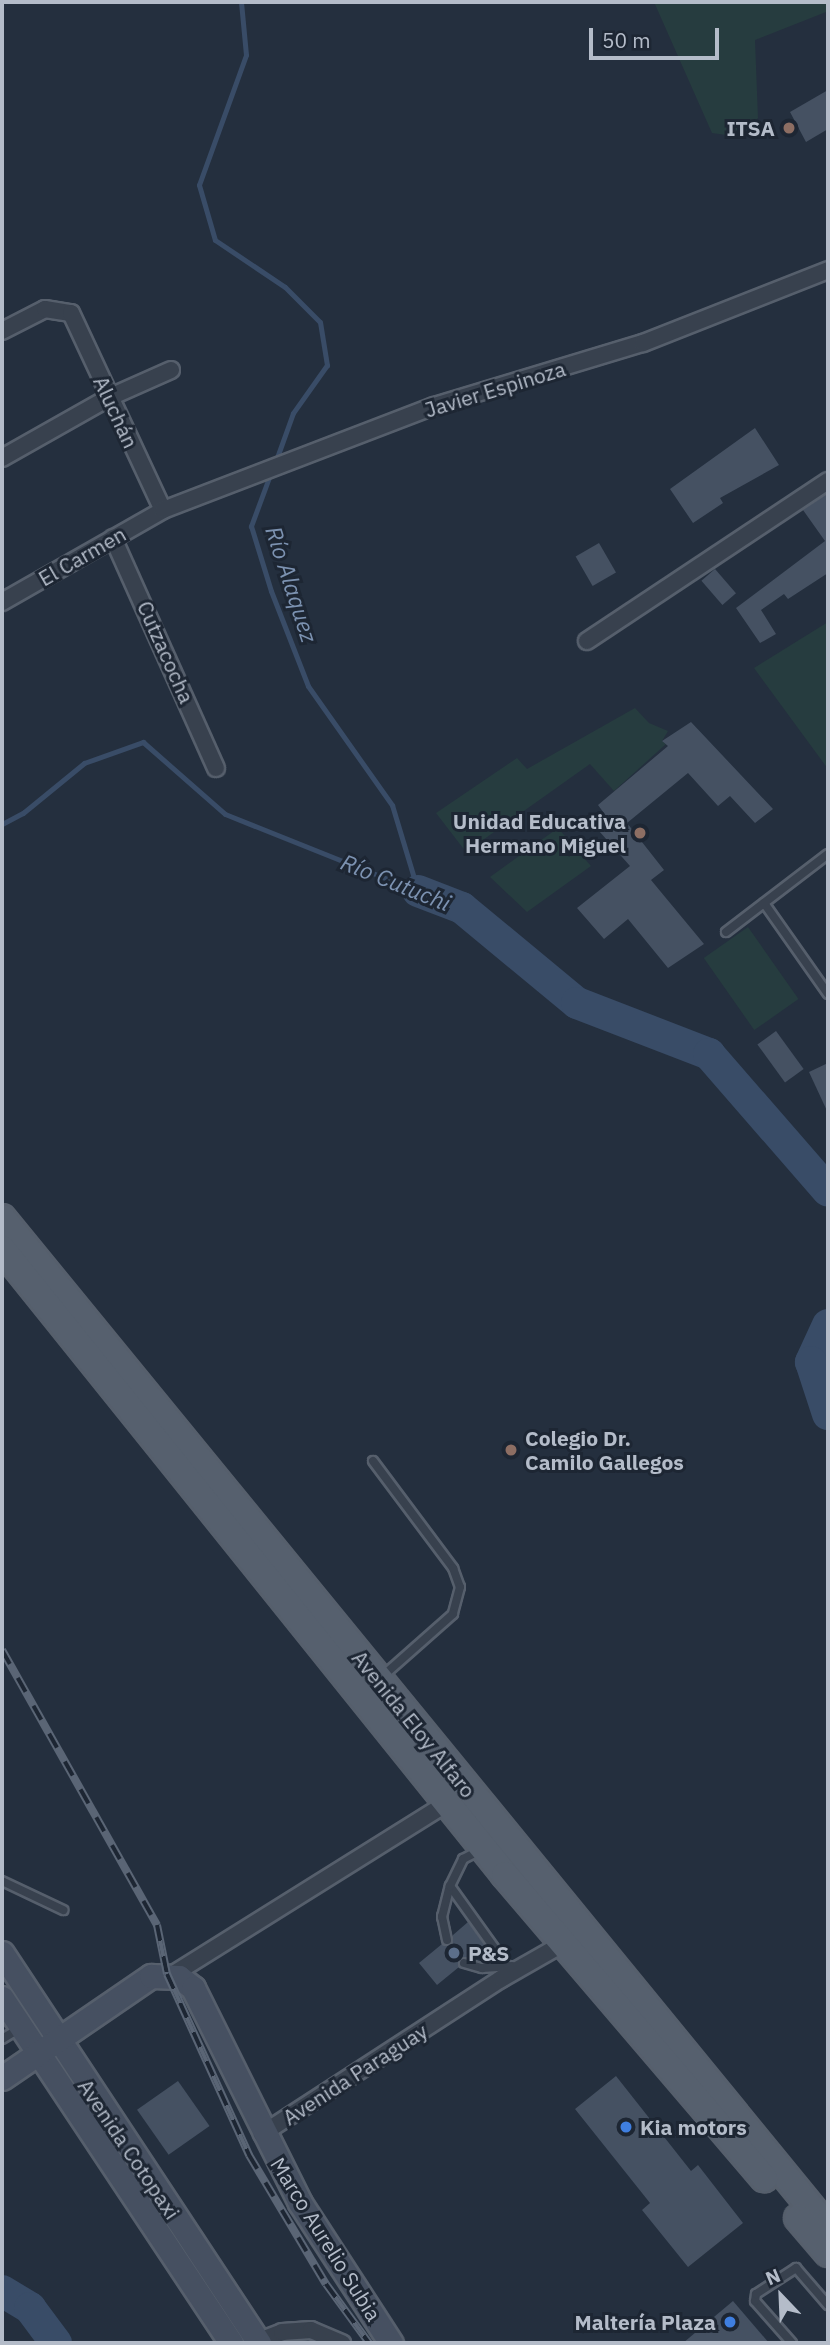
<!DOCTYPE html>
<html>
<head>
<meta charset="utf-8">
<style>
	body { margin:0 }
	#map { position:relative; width:830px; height:2345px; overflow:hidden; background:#242f3e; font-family:"IBM Plex Sans",sans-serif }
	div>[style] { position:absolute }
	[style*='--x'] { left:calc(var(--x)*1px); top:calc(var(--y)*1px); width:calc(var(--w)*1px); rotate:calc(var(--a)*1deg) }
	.green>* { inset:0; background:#263c3f; transform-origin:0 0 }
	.stream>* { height:5px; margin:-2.5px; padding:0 2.5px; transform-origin:2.5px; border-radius:2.5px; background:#394c67 }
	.river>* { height:32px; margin:-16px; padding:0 16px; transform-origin:16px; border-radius:16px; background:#394c67 }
	.building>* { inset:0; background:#455162; transform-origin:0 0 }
	.roads { filter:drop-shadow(2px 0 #565f6c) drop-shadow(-2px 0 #565f6c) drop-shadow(0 2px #565f6c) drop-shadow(0 -2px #565f6c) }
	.lane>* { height:8px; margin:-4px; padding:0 4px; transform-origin:4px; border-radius:4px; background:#38414e }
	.street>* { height:16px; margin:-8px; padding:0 8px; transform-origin:8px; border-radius:8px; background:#38414e }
	.secondary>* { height:23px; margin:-11.5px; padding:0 11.5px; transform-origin:11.5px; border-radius:11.5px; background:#465061 }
	.primary>* { height:26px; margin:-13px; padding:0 13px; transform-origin:13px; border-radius:13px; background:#56606e }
	.rail>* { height:8px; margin-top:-4px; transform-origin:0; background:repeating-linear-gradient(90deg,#1d2633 0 16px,#5a6575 0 32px); box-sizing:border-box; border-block:2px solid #5a6575 }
	.dots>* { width:19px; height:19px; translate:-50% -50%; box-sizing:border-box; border:4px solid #1d2633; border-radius:50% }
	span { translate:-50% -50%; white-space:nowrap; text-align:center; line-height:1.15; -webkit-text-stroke:6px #1d2633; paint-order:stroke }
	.poi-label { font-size:21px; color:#b4bcc9; font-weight:700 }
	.right { translate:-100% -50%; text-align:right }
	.left { translate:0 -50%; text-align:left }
	.street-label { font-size:21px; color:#b4bcc9 }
	.water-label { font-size:23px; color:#7c92b1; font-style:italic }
	.frame { position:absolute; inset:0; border:4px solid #b4bcc9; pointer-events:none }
	.north { position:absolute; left:746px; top:2261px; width:70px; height:70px; -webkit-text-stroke:5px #1d2633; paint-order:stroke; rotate:337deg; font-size:19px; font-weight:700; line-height:28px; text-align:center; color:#b4bcc9 }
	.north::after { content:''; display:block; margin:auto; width:24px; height:32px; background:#b4bcc9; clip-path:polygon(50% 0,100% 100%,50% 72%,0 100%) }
	.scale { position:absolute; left:589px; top:28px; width:130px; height:32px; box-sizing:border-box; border:4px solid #b4bcc9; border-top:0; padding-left:9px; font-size:21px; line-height:24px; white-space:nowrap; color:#b4bcc9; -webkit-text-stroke:5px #1d2633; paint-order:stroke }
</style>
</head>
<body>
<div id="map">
	<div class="green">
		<div style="clip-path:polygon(654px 2px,826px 2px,826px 12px,755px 40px,758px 118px,740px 137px,712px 133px)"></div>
		<div style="clip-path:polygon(828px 622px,828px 769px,754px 668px)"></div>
		<div style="clip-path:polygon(635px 708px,649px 723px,668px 731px,662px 741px,666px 744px,614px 791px,590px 764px,466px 852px,436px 813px,517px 758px,527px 769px)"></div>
		<div style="clip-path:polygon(558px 828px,591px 866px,527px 912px,490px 877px)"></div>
		<div style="left:748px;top:927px;width:88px;height:54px;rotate:55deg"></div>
	</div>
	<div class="stream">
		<div style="--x:241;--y:2;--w:53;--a:84.6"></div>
		<div style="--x:246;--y:55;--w:138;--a:109.9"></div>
		<div style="--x:199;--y:185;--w:57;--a:73.8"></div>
		<div style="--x:215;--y:240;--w:84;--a:33.9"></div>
		<div style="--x:285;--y:287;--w:49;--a:45"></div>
		<div style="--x:320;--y:322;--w:44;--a:80.8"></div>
		<div style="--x:327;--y:365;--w:59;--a:125.3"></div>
		<div style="--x:293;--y:413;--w:53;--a:109.8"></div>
		<div style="--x:271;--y:472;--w:58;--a:110.3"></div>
		<div style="--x:251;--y:526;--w:68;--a:72.9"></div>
		<div style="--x:271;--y:591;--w:102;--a:68.7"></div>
		<div style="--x:308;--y:686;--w:146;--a:54.8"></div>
		<div style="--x:392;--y:805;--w:90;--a:73.2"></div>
		<div style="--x:2;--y:824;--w:24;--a:-28"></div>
		<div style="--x:23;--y:813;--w:79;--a:-39.3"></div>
		<div style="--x:84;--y:763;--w:63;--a:-19.6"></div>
		<div style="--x:143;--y:742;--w:109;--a:41.3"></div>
		<div style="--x:225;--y:814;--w:208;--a:21.8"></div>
	</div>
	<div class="river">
		<div style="--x:418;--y:891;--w:47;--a:21.1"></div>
		<div style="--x:462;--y:908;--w:149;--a:39.6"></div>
		<div style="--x:577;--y:1003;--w:142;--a:21.1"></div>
		<div style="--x:709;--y:1054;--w:181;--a:49"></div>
		<div style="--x:828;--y:1325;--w:41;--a:114.7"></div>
		<div style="--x:811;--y:1362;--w:55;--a:71.9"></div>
		<div style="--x:2;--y:2291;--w:33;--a:31"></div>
		<div style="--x:30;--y:2308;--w:44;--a:53.4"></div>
	</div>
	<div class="building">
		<div style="clip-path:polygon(828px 90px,828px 129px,806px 142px,790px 112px)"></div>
		<div style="clip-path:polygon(755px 428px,779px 465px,720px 498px,723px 503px,693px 523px,670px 489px)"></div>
		<div style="clip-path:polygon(828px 493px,828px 573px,788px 599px,784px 594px,761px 610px,776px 634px,760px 643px,736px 608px,825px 541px,803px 510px)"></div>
		<div style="left:599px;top:543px;width:34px;height:27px;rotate:60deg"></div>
		<div style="left:715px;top:569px;width:32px;height:18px;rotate:49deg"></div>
		<div style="clip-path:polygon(691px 722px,773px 809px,755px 823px,730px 796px,718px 806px,688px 773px,627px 823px,664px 870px,651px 880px,704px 944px,668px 968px,628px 919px,604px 939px,577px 908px,630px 866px,599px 831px,609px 820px,598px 805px,668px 746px,662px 741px)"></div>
		<div style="left:776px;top:1031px;width:47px;height:23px;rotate:54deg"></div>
		<div style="clip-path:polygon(828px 1063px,828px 1113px,809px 1072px)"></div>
		<div style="clip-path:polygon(468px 1922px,485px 1946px,470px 1958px,460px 1958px,459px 1967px,437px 1985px,419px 1963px,442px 1944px,451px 1945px,453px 1935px)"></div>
		<div style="clip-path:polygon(616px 2076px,691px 2171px,698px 2165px,743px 2223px,688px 2267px,642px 2210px,650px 2203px,575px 2109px)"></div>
		<div style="left:178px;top:2081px;width:55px;height:50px;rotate:55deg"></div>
		<div style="clip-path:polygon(733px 2301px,769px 2343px,683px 2343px)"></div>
	</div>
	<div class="roads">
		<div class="lane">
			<div style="--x:764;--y:903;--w:111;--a:54.9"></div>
			<div style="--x:726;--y:932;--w:128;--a:-37.4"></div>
			<div style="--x:373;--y:1461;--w:134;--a:53.2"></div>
			<div style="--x:453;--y:1568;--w:20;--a:70"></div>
			<div style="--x:460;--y:1587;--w:28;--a:105"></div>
			<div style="--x:453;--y:1614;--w:94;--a:138.5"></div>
			<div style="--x:2;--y:1881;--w:68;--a:25.4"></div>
			<div style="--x:450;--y:1886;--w:100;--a:54.4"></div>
			<div style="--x:447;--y:1940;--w:24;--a:-102"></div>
			<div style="--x:442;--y:1917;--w:32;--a:-76"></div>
			<div style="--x:450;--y:1886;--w:30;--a:-64"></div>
			<div style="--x:463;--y:1859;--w:20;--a:-27"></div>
			<div style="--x:464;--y:1963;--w:19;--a:16"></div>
			<div style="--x:482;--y:1968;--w:30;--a:-4"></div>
			<div style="--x:2;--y:2039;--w:21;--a:-31"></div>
			<div style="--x:792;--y:2343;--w:56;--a:-131.4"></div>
			<div style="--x:755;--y:2301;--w:7;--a:-82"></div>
			<div style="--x:756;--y:2294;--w:48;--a:-33"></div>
			<div style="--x:796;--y:2268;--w:49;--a:49.1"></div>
		</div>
		<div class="street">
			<div style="--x:2;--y:331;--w:48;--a:-27.1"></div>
			<div style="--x:45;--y:309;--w:26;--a:9"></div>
			<div style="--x:71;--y:313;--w:217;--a:65"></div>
			<div style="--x:2;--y:458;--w:122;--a:-29.5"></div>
			<div style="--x:108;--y:398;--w:69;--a:-24"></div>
			<div style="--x:113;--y:538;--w:252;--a:65.9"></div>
			<div style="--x:2;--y:602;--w:185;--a:-29.7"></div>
			<div style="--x:163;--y:510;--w:290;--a:-21"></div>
			<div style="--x:434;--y:406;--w:218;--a:-16.8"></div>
			<div style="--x:643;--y:343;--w:199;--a:-21.5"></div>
			<div style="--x:587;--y:641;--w:289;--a:-33.6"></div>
			<div style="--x:172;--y:1975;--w:324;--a:-32"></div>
			<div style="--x:262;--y:2134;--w:285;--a:-33"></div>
			<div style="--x:501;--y:1979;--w:73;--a:-29.7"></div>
			<div style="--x:254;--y:2343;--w:30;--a:-21"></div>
			<div style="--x:282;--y:2332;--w:29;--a:-4"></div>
			<div style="--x:311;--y:2330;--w:34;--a:23"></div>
		</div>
		<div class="secondary">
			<div style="--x:2;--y:1953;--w:467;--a:56.6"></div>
			<div style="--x:2;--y:1998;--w:414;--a:56.4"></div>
			<div style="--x:2;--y:2078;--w:181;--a:-34.4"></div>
			<div style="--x:151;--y:1976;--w:28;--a:2"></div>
			<div style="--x:179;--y:1977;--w:18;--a:38"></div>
			<div style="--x:193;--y:1988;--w:240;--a:63.5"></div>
			<div style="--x:300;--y:2203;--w:167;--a:57"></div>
		</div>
		<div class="primary">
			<div style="--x:2;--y:1218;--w:1305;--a:50.72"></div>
			<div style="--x:2;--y:1249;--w:803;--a:51.22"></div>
			<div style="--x:505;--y:1875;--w:399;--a:49.5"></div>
			<div style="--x:798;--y:2218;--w:46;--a:49.4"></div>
		</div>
	</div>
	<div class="rail">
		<div style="--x:2;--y:1650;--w:316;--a:60.6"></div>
		<div style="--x:157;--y:1925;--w:50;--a:78.5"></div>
		<div style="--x:167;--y:1974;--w:199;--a:65.6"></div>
		<div style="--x:249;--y:2155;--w:150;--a:59.2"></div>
		<div style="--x:326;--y:2284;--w:73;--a:53.9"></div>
	</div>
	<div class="dots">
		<div style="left:789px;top:128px;background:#8d6e63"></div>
		<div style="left:640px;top:833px;background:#8d6e63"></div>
		<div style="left:511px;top:1450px;background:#8d6e63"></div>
		<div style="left:454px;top:1953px;background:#5c6f8a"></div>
		<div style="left:626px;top:2127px;background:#3f7fe0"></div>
		<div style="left:730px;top:2322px;background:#3f7fe0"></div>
	</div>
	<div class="poi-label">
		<span class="right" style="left:775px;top:128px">ITSA</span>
		<span class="right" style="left:626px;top:833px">Unidad Educativa<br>Hermano Miguel</span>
		<span class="left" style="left:525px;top:1450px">Colegio Dr.<br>Camilo Gallegos</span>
		<span class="left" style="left:468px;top:1953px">P&amp;S</span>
		<span class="left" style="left:640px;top:2127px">Kia motors</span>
		<span class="right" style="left:716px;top:2322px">Maltería Plaza</span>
	</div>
	<div class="street-label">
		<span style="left:495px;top:389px;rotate:-17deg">Javier Espinoza</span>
		<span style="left:116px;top:412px;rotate:65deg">Aluchán</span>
		<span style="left:82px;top:556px;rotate:-30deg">El Carmen</span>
		<span style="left:166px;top:652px;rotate:66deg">Cutzacocha</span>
		<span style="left:414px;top:1724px;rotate:51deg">Avenida Eloy Alfaro</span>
		<span style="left:355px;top:2074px;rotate:-33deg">Avenida Paraguay</span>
		<span style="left:129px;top:2149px;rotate:56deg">Avenida Cotopaxi</span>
		<span style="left:326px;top:2239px;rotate:58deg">Marco Aurelio Subia</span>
	</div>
	<div class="water-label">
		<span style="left:292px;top:584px;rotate:72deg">Río Alaquez</span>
		<span style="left:396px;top:882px;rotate:22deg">Río Cutuchi</span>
	</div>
	<div class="frame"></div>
	<div class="north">N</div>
	<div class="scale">50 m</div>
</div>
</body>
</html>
